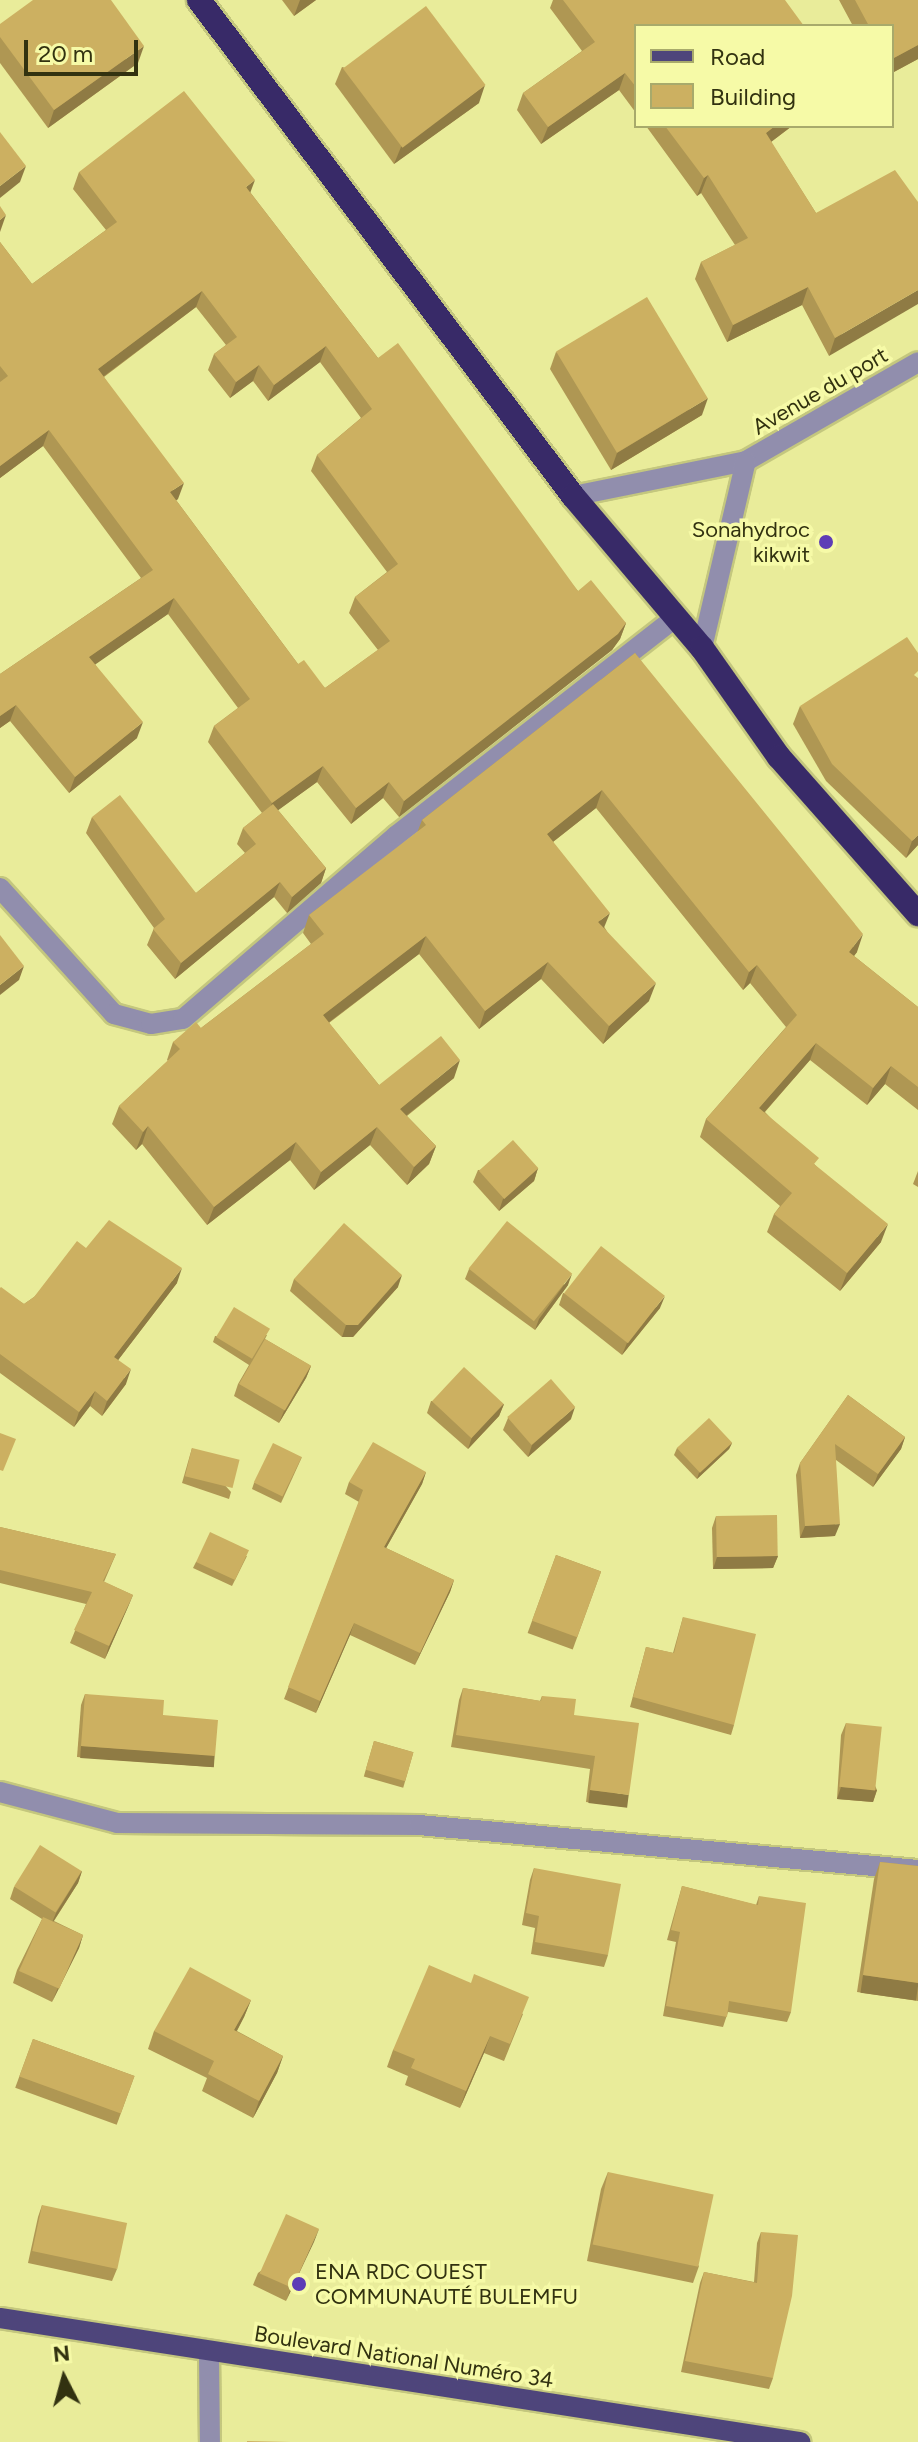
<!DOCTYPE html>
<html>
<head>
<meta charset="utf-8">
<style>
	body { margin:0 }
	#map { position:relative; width:918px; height:2442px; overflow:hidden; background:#e9ec9a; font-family:Figtree,sans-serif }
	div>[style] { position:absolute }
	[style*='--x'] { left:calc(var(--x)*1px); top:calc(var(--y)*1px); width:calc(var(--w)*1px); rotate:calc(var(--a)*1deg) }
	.roads { filter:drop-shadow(2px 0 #c4c77e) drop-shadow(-2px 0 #c4c77e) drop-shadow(0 2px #c4c77e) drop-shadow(0 -2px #c4c77e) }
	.minor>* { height:20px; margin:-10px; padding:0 10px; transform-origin:10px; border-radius:10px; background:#918ead }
	.major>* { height:20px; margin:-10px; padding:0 10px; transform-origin:10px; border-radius:10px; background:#4e457b }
	.highway>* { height:24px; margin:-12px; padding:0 12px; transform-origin:12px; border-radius:12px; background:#382a68 }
	.wall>* { inset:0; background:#af9753; transform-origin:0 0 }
	.shaded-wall>* { inset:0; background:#8f7b44; transform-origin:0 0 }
	.building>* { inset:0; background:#ccb061; transform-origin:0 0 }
	.dots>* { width:22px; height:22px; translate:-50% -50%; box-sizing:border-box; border:4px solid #f6faa7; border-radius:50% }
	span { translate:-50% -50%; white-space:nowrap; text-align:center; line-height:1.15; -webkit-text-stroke:7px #f6faa7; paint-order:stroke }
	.street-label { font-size:22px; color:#323210 }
	.poi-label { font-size:22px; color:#323210 }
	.right { translate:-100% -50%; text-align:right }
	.left { translate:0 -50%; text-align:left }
	.legend { position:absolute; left:634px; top:24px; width:260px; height:104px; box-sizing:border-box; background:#f6faa7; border:2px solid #a8aa6b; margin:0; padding:10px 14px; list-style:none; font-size:24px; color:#323210 }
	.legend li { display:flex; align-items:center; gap:16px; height:40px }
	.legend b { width:40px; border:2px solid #a8aa6b }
	.north { position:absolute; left:24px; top:2338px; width:80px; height:80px; -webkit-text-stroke:6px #f6faa7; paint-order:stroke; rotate:354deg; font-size:22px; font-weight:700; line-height:32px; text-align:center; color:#323210 }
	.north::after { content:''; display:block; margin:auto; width:28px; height:36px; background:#323210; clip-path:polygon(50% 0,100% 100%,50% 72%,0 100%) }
	.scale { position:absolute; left:24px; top:40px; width:114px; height:36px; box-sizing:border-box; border:4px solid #323210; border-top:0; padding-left:10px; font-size:24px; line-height:28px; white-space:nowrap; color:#323210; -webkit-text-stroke:6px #f6faa7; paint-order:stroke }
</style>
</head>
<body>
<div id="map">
	<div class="roads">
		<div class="minor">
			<div style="--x:573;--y:496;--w:177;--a:-11.4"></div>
			<div style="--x:746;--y:461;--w:198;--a:-29.9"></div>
			<div style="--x:702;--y:648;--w:192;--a:-76.8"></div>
			<div style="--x:0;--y:888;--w:170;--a:47.9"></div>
			<div style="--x:114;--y:1014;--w:38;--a:15"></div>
			<div style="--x:151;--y:1024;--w:32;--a:-9"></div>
			<div style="--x:183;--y:1019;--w:282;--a:-40.7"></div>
			<div style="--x:397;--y:835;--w:353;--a:-38"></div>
			<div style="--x:0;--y:1792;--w:121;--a:14.8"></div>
			<div style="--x:117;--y:1823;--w:302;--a:0.4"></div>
			<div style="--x:419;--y:1825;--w:501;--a:5.15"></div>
			<div style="--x:209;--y:2352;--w:90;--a:89.4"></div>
		</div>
		<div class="major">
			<div style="--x:0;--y:2318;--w:810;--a:8.81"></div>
		</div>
		<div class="highway">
			<div style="--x:199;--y:0;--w:621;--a:52.98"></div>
			<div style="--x:573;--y:496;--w:199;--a:49.7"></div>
			<div style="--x:702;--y:648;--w:133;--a:54.8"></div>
			<div style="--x:779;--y:757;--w:210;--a:48.5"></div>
		</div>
	</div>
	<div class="wall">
		<div style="clip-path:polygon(282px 0,316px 0,294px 16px)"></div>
		<div style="clip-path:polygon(553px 0,785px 0,636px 26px,636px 113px,619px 90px,541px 144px,517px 110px,523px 93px,582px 51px,550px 8px)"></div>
		<div style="clip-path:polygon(839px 0,918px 0,918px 59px,892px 73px,892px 26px,853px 26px)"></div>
		<div style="clip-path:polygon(0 24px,138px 63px,48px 128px,0 63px)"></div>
		<div style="clip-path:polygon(342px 67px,479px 103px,394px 164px,335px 84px)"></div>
		<div style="clip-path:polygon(646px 126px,792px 126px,771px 142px,816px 213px,918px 202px,829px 356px,802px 305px,727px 342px,695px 279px,701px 262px,735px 245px,701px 193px,697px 196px)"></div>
		<div style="clip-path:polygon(evenodd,79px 172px,250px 192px,378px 358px,578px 591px,626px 623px,620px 639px,612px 650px,399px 817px,383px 798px,351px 824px,317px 782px,278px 810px,326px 868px,321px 883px,287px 913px,274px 897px,175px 979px,147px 945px,154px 928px,86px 833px,92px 817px,196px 893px,245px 853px,237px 844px,243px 828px,262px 813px,208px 742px,214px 726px,238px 708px,168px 614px,95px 664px,137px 738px,69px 793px,10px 721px,0 728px,0 674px,141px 578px,43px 446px,0 478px,0 242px,32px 284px,106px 230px,73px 189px,79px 172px,196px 307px,226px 345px,214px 354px,208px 370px,230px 398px,253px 381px,268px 401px,320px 362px,361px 418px,317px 455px,311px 471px,387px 572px,355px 597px,349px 613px,378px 650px,325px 688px,298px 664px,176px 500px,178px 499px,104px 377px,196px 307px)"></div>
		<div style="clip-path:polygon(556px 352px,702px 415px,611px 470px,550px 369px)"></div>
		<div style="clip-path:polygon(635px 653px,857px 952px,854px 956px,918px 1007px,918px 1110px,885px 1084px,867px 1105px,810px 1060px,765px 1112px,816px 1166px,881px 1242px,840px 1291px,767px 1232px,774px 1214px,780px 1206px,700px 1137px,706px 1119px,786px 1027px,750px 983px,743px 990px,596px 808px,553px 842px,649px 1001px,603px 1044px,541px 979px,479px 1029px,419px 954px,329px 1023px,379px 1085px,454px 1078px,407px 1116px,436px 1146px,429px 1164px,407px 1185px,370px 1145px,314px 1190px,290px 1160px,207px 1225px,142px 1144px,136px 1150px,112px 1124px,119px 1106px,168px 1061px,167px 1060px,173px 1042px,201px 1028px,311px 944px,303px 933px,309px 915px,417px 833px,422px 820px)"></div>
		<div style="clip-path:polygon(800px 706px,918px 845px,906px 858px,826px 781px,793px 724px)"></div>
		<div style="clip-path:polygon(538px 1168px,534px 1181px,499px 1211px,473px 1182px,478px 1170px)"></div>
		<div style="clip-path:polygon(918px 1171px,918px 1187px,913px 1184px)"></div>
		<div style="clip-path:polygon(86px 1248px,177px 1283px,118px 1360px,126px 1384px,102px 1416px,90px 1406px,74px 1427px,0 1373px,0 1288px,24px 1304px,34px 1297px)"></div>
		<div style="clip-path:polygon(469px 1269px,568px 1285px,535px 1330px,465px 1279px)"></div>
		<div style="clip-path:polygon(294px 1279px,398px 1287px,353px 1337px,342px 1337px,290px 1291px)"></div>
		<div style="clip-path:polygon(563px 1293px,660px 1308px,622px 1355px,559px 1305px)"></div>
		<div style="clip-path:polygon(267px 1335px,265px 1339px,311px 1366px,306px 1378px,279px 1423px,234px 1396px,238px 1384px,249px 1365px,213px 1342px,215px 1336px)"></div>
		<div style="clip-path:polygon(848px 1395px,905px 1437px,901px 1449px,873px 1487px,836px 1460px,835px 1536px,800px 1538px,796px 1475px,800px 1463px)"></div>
		<div style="clip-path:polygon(431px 1401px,504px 1404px,499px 1416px,468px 1449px,427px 1413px)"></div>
		<div style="clip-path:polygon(508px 1418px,571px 1419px,528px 1457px,503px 1430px)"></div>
		<div style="clip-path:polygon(732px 1443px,729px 1449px,697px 1479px,674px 1455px,677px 1448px)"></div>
		<div style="clip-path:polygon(192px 1448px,231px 1492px,229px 1499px,182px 1483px)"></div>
		<div style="clip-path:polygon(302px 1457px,281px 1503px,252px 1489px,254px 1483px)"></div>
		<div style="clip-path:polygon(426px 1472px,422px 1484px,386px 1548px,454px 1580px,450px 1592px,415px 1665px,350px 1635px,316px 1713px,284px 1699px,359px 1502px,345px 1494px,349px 1482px)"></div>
		<div style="clip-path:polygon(716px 1516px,778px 1556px,773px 1568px,713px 1569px,712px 1528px)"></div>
		<div style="clip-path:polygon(0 1527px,116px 1554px,104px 1582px,133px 1595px,105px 1659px,70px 1643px,86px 1604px,0 1583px)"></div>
		<div style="left:556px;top:1555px;width:48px;height:83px;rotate:20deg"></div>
		<div style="clip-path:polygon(247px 1556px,232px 1586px,193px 1568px,196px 1562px)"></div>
		<div style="clip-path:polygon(683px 1617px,734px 1725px,731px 1735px,630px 1707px,646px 1647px,673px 1653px)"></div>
		<div style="clip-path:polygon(463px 1688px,540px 1701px,542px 1696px,574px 1715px,625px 1807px,586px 1802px,590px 1769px,451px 1747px,459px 1700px)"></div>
		<div style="clip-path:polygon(85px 1694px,163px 1715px,211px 1767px,77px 1757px,81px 1705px)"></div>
		<div style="clip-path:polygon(846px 1723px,877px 1790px,873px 1802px,837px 1799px,841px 1735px)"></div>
		<div style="left:374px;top:1741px;width:41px;height:37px;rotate:16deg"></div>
		<div style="clip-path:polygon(880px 1862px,918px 1866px,918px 2001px,857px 1992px,874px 1879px)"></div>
		<div style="clip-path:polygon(534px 1868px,608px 1955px,604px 1967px,531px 1954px,535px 1928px,522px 1925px,530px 1880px)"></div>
		<div style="clip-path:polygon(82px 1871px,78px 1883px,54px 1921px,83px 1935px,79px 1948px,52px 2002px,13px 1983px,17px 1970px,42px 1919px,10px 1899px,14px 1887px)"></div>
		<div style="clip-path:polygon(682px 1886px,756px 1905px,759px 1896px,791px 2012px,787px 2022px,728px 2012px,723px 2027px,663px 2016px,676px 1942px,667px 1940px)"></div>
		<div style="clip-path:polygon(471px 1983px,523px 2014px,504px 2061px,484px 2053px,460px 2108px,405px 2085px,408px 2076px,387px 2067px,393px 2050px)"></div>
		<div style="clip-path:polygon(251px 2000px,244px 2017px,237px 2031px,283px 2056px,277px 2073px,253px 2118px,202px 2091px,207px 2078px,148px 2049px,154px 2031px)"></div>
		<div style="left:33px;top:2039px;width:108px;height:52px;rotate:20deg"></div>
		<div style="clip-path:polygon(608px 2172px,699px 2266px,693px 2283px,587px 2261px,601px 2189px)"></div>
		<div style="clip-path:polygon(42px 2205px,117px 2269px,112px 2281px,28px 2263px,38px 2217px)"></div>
		<div style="clip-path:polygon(319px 2229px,286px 2301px,253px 2285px,258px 2273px)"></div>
		<div style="clip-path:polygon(761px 2232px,773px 2378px,769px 2389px,681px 2372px,700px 2283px,704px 2272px,754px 2282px,757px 2243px)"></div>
	</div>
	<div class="shaded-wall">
		<div style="clip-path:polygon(300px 0,316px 0,294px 16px)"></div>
		<div style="clip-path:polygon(918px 45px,918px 59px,892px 73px,892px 59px)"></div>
		<div style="clip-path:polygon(144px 46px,138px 63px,48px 128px,54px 110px)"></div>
		<div style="clip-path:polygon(625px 73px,619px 90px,541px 144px,548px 127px)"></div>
		<div style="clip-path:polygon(485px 85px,479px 103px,394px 164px,401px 147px)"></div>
		<div style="clip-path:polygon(775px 126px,792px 126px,759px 151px,766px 133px)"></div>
		<div style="clip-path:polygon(26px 166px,20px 182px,0 198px,0 186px)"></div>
		<div style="clip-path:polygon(708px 175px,701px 193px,697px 196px,704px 178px)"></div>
		<div style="clip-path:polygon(255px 180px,249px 196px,246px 187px)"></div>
		<div style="clip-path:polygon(6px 215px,0 232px,0 220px)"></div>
		<div style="clip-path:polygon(808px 287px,802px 305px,727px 342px,733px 325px)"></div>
		<div style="clip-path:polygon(918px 290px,918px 304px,829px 356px,835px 338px)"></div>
		<div style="clip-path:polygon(202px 291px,196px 307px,92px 385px,98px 369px)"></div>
		<div style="clip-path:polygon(326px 346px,320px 362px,268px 401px,274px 385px)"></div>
		<div style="clip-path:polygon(259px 365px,253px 381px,230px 398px,236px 382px)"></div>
		<div style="clip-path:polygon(708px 398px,702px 415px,611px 470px,617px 453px)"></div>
		<div style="clip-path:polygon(49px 430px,43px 446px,0 478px,0 466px)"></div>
		<div style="clip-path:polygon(184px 483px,178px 499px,164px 509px,170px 492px)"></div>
		<div style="clip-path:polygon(174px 598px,168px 614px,83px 673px,89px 657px)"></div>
		<div style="clip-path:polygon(626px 623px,620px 639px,612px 650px,399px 817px,404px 801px)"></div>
		<div style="clip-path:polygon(16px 705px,10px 721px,0 728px,0 716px)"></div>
		<div style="clip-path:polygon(143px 722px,137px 738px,69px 793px,75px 777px)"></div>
		<div style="clip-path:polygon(323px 766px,317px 782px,266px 819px,272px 803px)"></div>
		<div style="clip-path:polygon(389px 782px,383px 798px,351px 824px,356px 808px)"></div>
		<div style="clip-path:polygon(602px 790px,596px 808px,540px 852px,547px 834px)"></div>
		<div style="clip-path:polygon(918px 835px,918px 845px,906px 858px,912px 841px)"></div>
		<div style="clip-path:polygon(326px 868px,321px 883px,287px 913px,292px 897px)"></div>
		<div style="clip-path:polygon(280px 882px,274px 897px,175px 979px,181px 963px)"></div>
		<div style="clip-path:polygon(610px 913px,603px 930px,598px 922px)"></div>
		<div style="clip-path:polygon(863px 934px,857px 952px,843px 970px,849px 952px)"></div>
		<div style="clip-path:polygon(426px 936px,419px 954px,316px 1032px,323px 1015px)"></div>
		<div style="clip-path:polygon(548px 962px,541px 979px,479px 1029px,485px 1011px)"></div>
		<div style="clip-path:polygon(757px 965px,750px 983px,743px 990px,749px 972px)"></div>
		<div style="clip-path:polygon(24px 966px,19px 980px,0 995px,0 985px)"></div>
		<div style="clip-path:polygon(656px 983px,649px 1001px,603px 1044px,609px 1026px)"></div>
		<div style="clip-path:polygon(816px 1043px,810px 1060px,753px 1125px,759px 1108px)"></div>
		<div style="clip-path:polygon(460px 1060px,454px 1078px,393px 1126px,400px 1109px)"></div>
		<div style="clip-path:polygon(891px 1066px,885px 1084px,867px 1105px,873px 1088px)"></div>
		<div style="clip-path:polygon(148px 1126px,142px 1144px,136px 1150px,143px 1132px)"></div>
		<div style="clip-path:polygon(377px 1127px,370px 1145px,314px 1190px,321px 1172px)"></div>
		<div style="clip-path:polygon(296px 1142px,290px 1160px,207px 1225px,214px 1207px)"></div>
		<div style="clip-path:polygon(436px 1146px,429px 1164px,407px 1185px,414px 1167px)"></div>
		<div style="clip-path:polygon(538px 1168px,534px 1181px,499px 1211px,503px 1199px)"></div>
		<div style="clip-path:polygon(888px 1224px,881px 1242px,840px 1291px,847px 1273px)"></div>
		<div style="clip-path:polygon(182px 1268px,177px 1283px,109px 1372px,114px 1357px)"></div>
		<div style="clip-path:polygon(572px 1274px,568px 1285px,535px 1330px,539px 1319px)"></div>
		<div style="clip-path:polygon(402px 1275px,398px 1287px,353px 1337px,342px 1337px,346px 1325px)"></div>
		<div style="clip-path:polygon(665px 1296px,660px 1308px,622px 1355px,627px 1343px)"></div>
		<div style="clip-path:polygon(311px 1366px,306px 1378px,279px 1423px,284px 1411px)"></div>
		<div style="clip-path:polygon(131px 1369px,126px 1384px,102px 1416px,107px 1401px)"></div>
		<div style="clip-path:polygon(95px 1391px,90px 1406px,74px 1427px,79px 1412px)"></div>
		<div style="clip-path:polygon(504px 1404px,499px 1416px,468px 1449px,472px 1437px)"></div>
		<div style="clip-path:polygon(575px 1407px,571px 1419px,528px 1457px,532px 1445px)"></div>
		<div style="clip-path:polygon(905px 1437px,901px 1449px,873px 1487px,878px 1474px)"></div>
		<div style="clip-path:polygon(732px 1443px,729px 1449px,697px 1479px,699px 1473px)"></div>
		<div style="clip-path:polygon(426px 1472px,422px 1484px,380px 1559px,384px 1547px)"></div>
		<div style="clip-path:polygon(840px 1524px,835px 1536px,800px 1538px,805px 1526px)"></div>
		<div style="clip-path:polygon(778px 1556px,773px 1568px,713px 1569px,717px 1557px)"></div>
		<div style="clip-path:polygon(454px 1580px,450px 1592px,415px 1665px,420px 1653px)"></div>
		<div style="clip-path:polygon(133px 1595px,128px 1607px,105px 1659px,109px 1646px)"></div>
		<div style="clip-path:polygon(354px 1623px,350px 1635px,316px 1713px,320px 1701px)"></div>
		<div style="left:81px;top:1746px;width:134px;height:12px;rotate:4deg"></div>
		<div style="clip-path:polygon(841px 1787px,877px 1790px,873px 1802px,837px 1799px)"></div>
		<div style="left:590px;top:1790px;width:39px;height:13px;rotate:7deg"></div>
		<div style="clip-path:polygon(82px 1871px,78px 1883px,51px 1925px,56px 1913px)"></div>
		<div style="clip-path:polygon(83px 1935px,79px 1948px,52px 2002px,57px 1990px)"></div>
		<div style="left:863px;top:1975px;width:56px;height:18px;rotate:8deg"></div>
		<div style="clip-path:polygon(251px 2000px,244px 2017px,228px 2047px,234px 2030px)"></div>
		<div style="clip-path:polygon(490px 2036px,484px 2053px,460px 2108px,466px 2091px)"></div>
		<div style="clip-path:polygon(283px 2056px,277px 2073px,253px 2118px,259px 2101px)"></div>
		<div style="clip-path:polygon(319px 2229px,314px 2242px,286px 2301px,291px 2288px)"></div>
	</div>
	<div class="building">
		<div style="clip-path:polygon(33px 0,111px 0,144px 46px,54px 110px,0 37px,0 24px)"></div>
		<div style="clip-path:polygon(563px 0,785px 0,804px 26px,636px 26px,636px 87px,625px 73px,548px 127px,523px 93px,595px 42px)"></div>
		<div style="clip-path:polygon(855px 0,918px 0,918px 45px,892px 59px,892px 26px,869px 26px)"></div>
		<div style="left:426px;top:6px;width:99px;height:104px;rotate:53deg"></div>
		<div style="clip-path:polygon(evenodd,184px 91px,255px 180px,246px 187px,378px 358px,398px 343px,578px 591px,591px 580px,626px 623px,618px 634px,404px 801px,389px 782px,356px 808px,323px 766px,272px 803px,214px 726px,250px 699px,174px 598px,89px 657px,143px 722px,75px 777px,16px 705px,0 716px,0 674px,153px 570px,49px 430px,0 466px,0 382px,8px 376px,0 366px,0 242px,32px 284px,117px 222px,79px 172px,184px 91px,202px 291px,237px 337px,214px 354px,236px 382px,259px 365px,274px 385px,326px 346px,372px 409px,317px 455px,398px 564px,355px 597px,390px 641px,325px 688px,304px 660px,298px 664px,170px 492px,184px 483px,98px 369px,202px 291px)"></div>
		<div style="clip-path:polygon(665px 126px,775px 126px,766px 133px,816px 213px,895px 170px,918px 202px,918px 290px,835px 338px,808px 287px,733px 325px,701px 262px,748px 238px,708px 175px,704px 178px)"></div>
		<div style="clip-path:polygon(0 132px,26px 166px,0 186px)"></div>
		<div style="clip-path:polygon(0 206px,6px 215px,0 220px)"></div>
		<div style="left:647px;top:297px;width:118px;height:106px;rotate:59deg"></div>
		<div style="clip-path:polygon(907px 637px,918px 653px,918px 671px,914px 675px,918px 678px,918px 835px,912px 841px,832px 764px,800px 706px)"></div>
		<div style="clip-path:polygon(635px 653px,863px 934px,849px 952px,918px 1007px,918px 1087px,891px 1066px,873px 1088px,816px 1043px,759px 1108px,819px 1158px,814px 1164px,888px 1224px,847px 1273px,774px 1214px,792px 1193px,706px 1119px,797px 1015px,757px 965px,749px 972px,602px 790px,547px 834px,610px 913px,598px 922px,656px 983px,609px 1026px,548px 962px,485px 1011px,426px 936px,323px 1015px,379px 1085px,441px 1036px,460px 1060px,400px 1109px,436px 1146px,414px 1167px,377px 1127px,321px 1172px,296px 1142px,214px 1207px,148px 1126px,143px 1132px,119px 1106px,180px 1049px,173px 1042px,196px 1022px,201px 1028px,324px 934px,309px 915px,426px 825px,422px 820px)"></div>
		<div style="clip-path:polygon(120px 795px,196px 893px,256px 844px,243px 828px,273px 804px,326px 868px,292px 897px,280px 882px,181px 963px,153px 929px,165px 919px,92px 817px)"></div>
		<div style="clip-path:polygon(0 935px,24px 966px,0 985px)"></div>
		<div style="left:513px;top:1140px;width:38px;height:46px;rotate:48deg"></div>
		<div style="clip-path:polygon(109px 1220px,182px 1268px,114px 1357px,131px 1369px,107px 1401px,95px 1391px,79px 1412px,0 1354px,0 1288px,1px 1287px,24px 1304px,34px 1297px,77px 1241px,86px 1248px)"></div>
		<div style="left:507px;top:1221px;width:84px;height:61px;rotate:39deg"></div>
		<div style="clip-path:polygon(344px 1223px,402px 1275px,358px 1325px,346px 1325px,294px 1279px)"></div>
		<div style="left:601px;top:1246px;width:81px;height:60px;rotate:38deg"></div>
		<div style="left:234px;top:1307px;width:42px;height:35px;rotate:31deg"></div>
		<div style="left:265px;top:1339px;width:53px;height:52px;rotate:30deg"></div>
		<div style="left:464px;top:1367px;width:54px;height:47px;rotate:43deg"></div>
		<div style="left:551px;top:1379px;width:37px;height:58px;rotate:49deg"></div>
		<div style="clip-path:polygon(848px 1395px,905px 1437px,878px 1474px,835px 1444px,840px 1524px,805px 1526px,800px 1463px)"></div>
		<div style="left:709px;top:1418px;width:34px;height:44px;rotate:47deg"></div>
		<div style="clip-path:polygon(0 1433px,16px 1439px,3px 1471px,0 1470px)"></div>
		<div style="clip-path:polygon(373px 1442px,426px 1472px,384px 1547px,454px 1580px,420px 1653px,354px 1623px,320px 1701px,288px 1687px,363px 1490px,349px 1482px)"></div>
		<div style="left:273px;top:1443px;width:32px;height:44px;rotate:26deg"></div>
		<div style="left:192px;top:1448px;width:49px;height:29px;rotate:14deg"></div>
		<div style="left:777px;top:1515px;width:41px;height:61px;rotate:89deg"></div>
		<div style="clip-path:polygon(0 1527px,116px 1554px,103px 1581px,133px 1595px,109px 1646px,74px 1630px,92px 1592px,0 1570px)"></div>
		<div style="left:210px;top:1532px;width:43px;height:33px;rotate:25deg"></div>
		<div style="left:556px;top:1555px;width:48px;height:70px;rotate:20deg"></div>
		<div style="clip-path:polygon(683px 1617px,756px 1634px,734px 1725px,633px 1697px,646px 1647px,674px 1653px)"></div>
		<div style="clip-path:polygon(463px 1688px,541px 1701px,542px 1696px,576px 1699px,574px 1715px,639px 1723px,629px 1795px,590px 1790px,595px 1756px,456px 1735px)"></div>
		<div style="clip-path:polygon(85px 1694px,164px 1700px,163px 1715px,218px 1720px,215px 1756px,81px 1746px)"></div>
		<div style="left:846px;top:1723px;width:36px;height:64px;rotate:6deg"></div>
		<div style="left:374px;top:1741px;width:41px;height:30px;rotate:16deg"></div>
		<div style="left:40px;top:1845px;width:49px;height:49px;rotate:32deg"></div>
		<div style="clip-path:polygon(880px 1862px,918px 1866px,918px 1983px,863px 1975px)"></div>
		<div style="clip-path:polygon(534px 1868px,621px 1884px,608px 1955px,535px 1942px,539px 1916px,526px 1913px)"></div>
		<div style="clip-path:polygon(682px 1886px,758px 1905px,759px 1896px,806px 1903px,791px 2012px,729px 2001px,727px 2017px,666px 2006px,680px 1932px,671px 1930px)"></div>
		<div style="left:43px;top:1917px;width:44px;height:59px;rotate:24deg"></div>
		<div style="clip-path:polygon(429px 1965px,471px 1983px,474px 1974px,529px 1997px,510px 2044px,490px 2036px,466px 2091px,411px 2068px,415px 2059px,393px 2050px)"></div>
		<div style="clip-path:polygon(190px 1967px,251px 2000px,234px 2030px,283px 2056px,259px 2101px,208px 2074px,214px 2061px,154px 2031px)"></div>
		<div style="left:33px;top:2039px;width:108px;height:40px;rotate:20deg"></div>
		<div style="left:608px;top:2172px;width:108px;height:74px;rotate:12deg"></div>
		<div style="left:42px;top:2205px;width:87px;height:47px;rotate:12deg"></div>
		<div style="left:286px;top:2214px;width:36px;height:65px;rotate:24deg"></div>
		<div style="clip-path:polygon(761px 2232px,798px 2235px,792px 2296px,773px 2378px,685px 2361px,704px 2272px,757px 2283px)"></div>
		<div style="clip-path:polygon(247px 2441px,291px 2441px,247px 2442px)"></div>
	</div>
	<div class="dots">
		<div style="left:826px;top:542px;background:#5e3db6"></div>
		<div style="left:299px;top:2284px;background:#5e3db6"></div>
	</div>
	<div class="street-label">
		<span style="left:820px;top:391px;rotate:-30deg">Avenue du port</span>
		<span style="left:404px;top:2357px;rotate:9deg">Boulevard National Numéro 34</span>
	</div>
	<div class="poi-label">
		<span class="right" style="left:810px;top:542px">Sonahydroc<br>kikwit</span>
		<span class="left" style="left:315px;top:2284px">ENA RDC OUEST<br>COMMUNAUTÉ BULEMFU</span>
	</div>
	<ul class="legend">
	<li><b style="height:10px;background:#4e457b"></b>Road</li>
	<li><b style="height:22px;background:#ccb061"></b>Building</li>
	</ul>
	<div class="north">N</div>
	<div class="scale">20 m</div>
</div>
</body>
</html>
